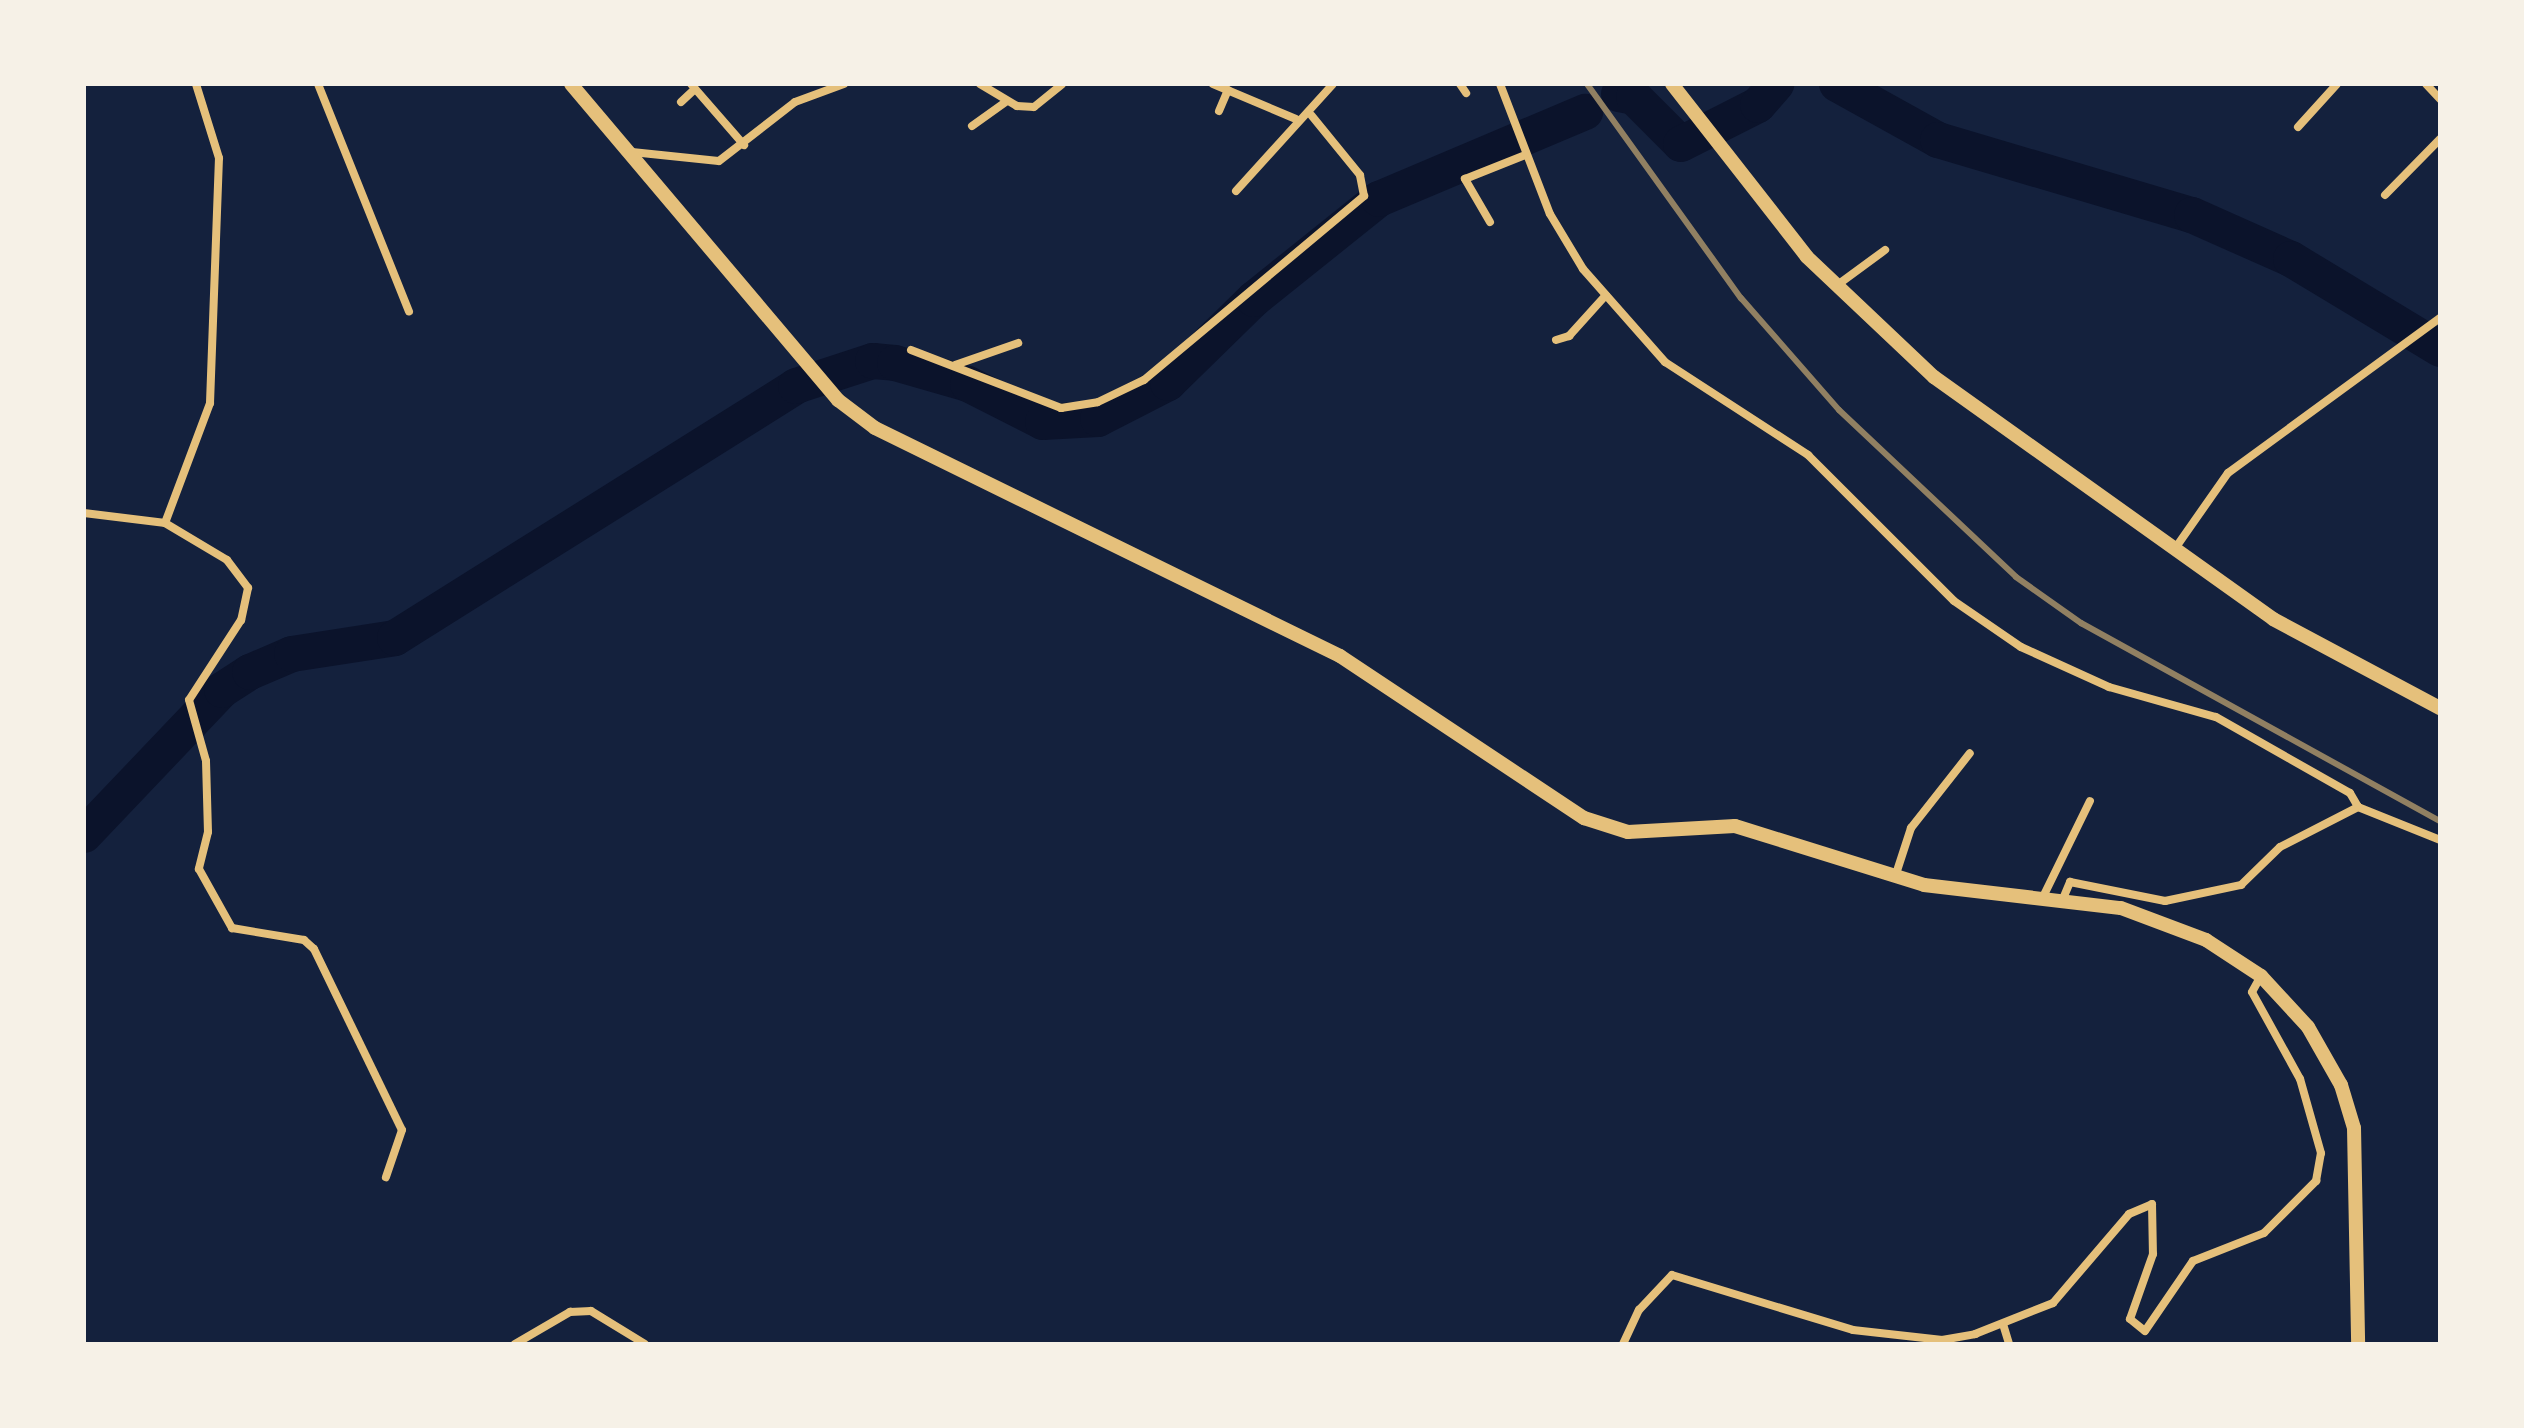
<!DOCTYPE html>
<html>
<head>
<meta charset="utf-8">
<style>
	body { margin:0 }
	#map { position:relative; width:2524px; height:1428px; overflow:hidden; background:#14213d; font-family:"Open Sans",sans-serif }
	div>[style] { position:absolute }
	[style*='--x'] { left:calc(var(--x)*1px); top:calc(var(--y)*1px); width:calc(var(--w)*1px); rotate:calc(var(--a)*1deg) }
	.river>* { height:36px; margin:-18px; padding:0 18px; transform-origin:18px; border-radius:18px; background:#0b132b }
	.minor>* { height:8px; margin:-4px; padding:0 4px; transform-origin:4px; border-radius:4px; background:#e5c07b }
	.tertiary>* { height:14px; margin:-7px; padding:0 7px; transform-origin:7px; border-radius:7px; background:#e5c07b }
	.rail>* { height:6px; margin:-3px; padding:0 3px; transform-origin:3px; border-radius:3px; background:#918062 }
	span { translate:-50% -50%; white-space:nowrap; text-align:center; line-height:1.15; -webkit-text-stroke:6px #f6f1e7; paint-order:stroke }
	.frame { position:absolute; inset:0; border:86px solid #f6f1e7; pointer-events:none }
</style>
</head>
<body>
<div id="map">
	<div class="river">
		<div style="--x:1837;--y:84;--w:115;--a:29"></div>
		<div style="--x:1938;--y:140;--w:265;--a:16.5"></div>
		<div style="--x:2192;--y:215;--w:108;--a:24"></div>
		<div style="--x:2291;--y:259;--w:174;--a:31.1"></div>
		<div style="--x:1619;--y:94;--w:15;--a:11"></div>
		<div style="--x:1634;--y:97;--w:66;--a:45"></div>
		<div style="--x:1681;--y:144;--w:86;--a:-26.9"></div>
		<div style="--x:1758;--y:105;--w:28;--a:-49"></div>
		<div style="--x:84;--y:835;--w:200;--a:-46.4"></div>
		<div style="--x:222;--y:690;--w:33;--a:-33"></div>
		<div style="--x:250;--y:672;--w:46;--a:-23.2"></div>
		<div style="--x:292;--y:654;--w:104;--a:-8.8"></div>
		<div style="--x:395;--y:638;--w:474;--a:-32.1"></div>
		<div style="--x:796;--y:386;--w:81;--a:-18"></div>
		<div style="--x:873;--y:361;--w:22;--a:5"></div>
		<div style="--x:895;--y:363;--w:76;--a:16"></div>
		<div style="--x:968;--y:384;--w:84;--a:26.9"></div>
		<div style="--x:1043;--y:422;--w:55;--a:-3.1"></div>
		<div style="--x:1098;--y:419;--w:79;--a:-27.2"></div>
		<div style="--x:1168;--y:383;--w:120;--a:-44.3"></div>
		<div style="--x:1254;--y:299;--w:160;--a:-38.7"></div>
		<div style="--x:1379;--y:199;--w:224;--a:-22.9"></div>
	</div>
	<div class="minor">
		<div style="--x:318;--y:84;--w:245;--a:68.2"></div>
		<div style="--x:691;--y:84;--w:81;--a:49"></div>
		<div style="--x:980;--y:84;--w:43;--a:30.7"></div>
		<div style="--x:1017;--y:106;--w:17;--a:3"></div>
		<div style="--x:1034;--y:107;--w:36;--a:-39"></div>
		<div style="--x:1213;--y:84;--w:90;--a:22.9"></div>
		<div style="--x:1460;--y:84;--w:11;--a:56"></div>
		<div style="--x:1500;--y:84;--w:139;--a:69"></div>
		<div style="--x:1550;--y:214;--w:64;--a:59"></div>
		<div style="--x:1583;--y:269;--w:124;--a:48.6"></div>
		<div style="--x:1665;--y:362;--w:171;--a:33"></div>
		<div style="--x:1808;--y:455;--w:206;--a:45"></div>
		<div style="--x:1954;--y:601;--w:81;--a:34.5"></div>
		<div style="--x:2021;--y:647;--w:97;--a:24.4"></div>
		<div style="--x:2109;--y:687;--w:111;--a:15.7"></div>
		<div style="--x:2216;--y:717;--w:154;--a:29.6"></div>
		<div style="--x:2350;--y:793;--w:16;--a:60"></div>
		<div style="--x:2426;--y:84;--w:21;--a:47"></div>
		<div style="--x:681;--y:102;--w:19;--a:-43"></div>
		<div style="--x:1219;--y:111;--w:23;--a:-67"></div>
		<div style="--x:972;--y:126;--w:43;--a:-35.5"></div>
		<div style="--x:2298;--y:127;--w:58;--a:-47.8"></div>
		<div style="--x:632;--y:152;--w:87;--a:5.9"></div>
		<div style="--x:719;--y:161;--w:96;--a:-37.8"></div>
		<div style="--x:795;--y:102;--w:52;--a:-20.2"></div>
		<div style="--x:1236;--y:191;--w:144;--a:-47.8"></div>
		<div style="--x:2385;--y:195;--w:78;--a:-45.5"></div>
		<div style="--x:1490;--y:222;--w:50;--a:-120.2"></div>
		<div style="--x:1465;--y:179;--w:65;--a:-21.8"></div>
		<div style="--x:1836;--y:286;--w:61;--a:-36.3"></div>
		<div style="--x:1556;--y:340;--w:14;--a:-17"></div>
		<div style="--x:1569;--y:336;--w:55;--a:-47.9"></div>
		<div style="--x:911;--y:350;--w:161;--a:21.1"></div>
		<div style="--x:1061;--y:408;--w:37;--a:-9"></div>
		<div style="--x:1098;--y:402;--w:51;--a:-25.6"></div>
		<div style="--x:1144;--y:380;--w:287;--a:-39.9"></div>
		<div style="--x:1364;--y:196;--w:21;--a:-101"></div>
		<div style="--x:1360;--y:175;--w:77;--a:-129.2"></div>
		<div style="--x:955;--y:365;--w:67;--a:-19.2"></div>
		<div style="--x:84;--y:513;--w:82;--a:7"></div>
		<div style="--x:165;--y:523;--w:72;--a:30.8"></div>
		<div style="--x:227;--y:560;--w:35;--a:53"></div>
		<div style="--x:248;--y:588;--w:33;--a:102"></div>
		<div style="--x:241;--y:620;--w:95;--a:123"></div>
		<div style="--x:189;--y:700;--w:63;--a:74.4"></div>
		<div style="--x:206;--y:761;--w:71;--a:88.4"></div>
		<div style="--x:208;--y:832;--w:38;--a:104"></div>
		<div style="--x:199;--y:869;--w:68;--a:60.8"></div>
		<div style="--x:232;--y:928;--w:73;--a:9.5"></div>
		<div style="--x:304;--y:940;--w:13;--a:42"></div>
		<div style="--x:314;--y:949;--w:201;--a:64.1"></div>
		<div style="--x:402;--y:1130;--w:50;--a:108.8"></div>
		<div style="--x:165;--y:523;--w:128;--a:-69.4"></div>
		<div style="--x:210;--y:403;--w:245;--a:-87.9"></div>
		<div style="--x:219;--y:158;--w:77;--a:-107.3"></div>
		<div style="--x:2174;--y:550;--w:94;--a:-55"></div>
		<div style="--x:2228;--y:473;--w:263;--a:-36.2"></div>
		<div style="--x:1895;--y:877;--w:52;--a:-71.9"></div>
		<div style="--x:1911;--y:828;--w:95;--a:-51.8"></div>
		<div style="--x:2042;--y:899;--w:109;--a:-63.9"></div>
		<div style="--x:2062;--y:901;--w:21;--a:-67"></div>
		<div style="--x:2070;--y:882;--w:97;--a:11.3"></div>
		<div style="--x:2165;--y:901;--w:78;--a:-11.9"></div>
		<div style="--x:2241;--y:885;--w:54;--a:-44.3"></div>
		<div style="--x:2280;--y:847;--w:88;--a:-27.1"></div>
		<div style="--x:2358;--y:807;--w:88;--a:21.9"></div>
		<div style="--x:2003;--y:1324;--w:21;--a:73"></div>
		<div style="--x:515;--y:1344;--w:64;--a:-30.2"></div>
		<div style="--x:570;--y:1312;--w:21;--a:-3"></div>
		<div style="--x:591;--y:1311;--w:63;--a:31.4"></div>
		<div style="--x:1623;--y:1344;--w:38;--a:-65"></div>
		<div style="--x:1639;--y:1310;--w:48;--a:-46.7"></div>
		<div style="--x:1672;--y:1275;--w:189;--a:16.9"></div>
		<div style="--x:1853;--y:1330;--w:90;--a:6.4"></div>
		<div style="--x:1942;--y:1340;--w:34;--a:-10"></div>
		<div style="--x:1975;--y:1334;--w:84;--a:-21.7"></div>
		<div style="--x:2053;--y:1303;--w:117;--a:-49.5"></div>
		<div style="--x:2129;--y:1214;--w:25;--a:-23"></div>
		<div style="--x:2152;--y:1204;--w:50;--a:88.9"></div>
		<div style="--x:2153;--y:1254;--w:69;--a:109.5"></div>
		<div style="--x:2130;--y:1319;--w:19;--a:39"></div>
		<div style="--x:2145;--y:1331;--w:85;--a:-55.6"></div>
		<div style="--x:2193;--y:1261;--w:76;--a:-21.5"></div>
		<div style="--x:2264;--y:1233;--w:74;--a:-45"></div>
		<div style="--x:2316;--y:1181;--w:28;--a:-80"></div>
		<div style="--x:2321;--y:1153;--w:77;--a:-105.8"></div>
		<div style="--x:2300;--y:1079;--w:99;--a:-118.9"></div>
		<div style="--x:2252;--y:992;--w:18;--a:-61"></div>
	</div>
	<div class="tertiary">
		<div style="--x:571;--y:84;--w:414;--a:49.8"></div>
		<div style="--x:838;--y:400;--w:46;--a:37.1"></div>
		<div style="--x:875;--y:428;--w:518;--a:26.12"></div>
		<div style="--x:1340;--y:656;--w:293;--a:33.6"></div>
		<div style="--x:1584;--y:818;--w:46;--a:17.7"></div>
		<div style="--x:1628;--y:832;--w:107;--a:-3.2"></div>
		<div style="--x:1735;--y:826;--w:198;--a:17.3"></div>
		<div style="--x:1924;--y:885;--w:198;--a:6.7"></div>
		<div style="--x:2121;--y:908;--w:91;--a:20.6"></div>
		<div style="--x:2206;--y:940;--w:66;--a:33.2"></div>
		<div style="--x:2261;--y:976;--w:69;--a:47.3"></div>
		<div style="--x:2308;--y:1027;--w:67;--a:60.4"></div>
		<div style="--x:2341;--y:1085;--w:45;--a:73.2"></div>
		<div style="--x:2354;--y:1128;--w:216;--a:88.9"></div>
		<div style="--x:1672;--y:84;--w:219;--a:52"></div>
		<div style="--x:1807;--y:257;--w:175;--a:43.4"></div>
		<div style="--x:1934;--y:377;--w:417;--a:35.5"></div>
		<div style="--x:2273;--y:619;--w:189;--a:28.1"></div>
	</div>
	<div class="rail">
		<div style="--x:1587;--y:84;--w:264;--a:54.3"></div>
		<div style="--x:1741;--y:298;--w:149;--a:48.8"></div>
		<div style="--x:1839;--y:410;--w:243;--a:43.3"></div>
		<div style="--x:2016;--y:577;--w:80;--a:35.3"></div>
		<div style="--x:2081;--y:623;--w:410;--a:28.9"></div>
	</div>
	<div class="frame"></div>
</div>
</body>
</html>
